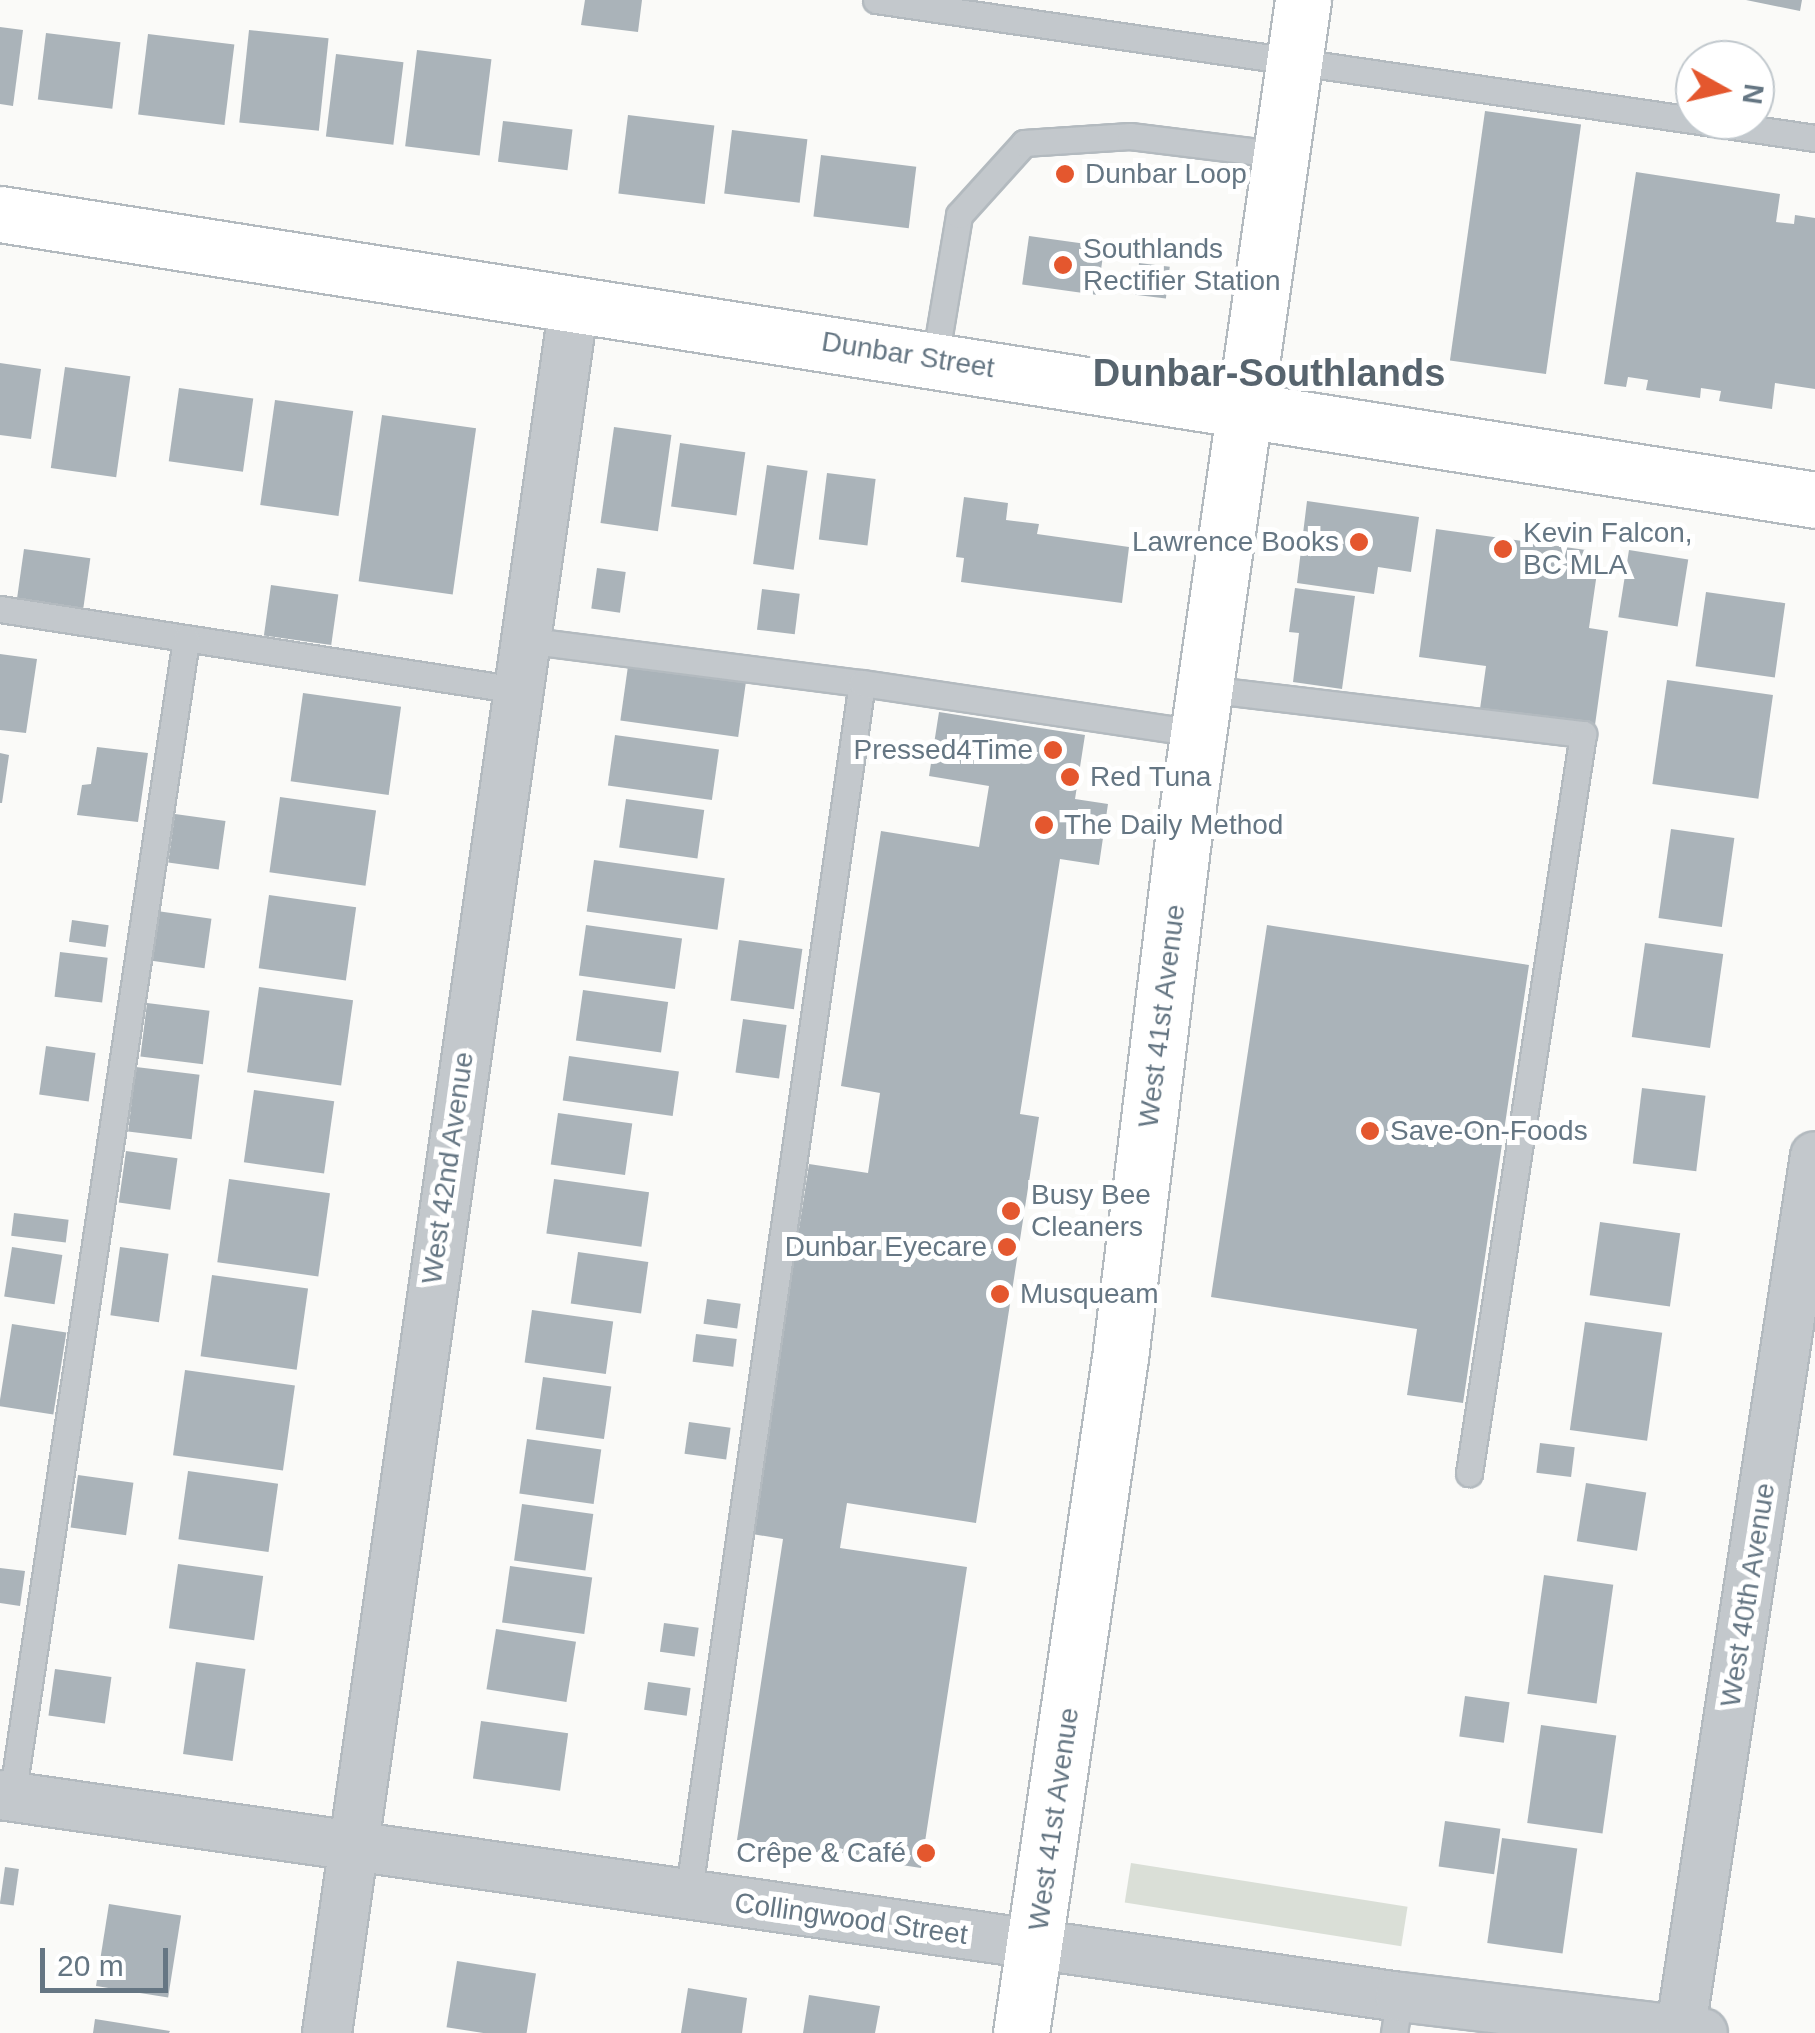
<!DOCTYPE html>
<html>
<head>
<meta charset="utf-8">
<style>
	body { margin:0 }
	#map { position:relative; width:1815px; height:2033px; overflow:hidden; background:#fafaf8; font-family:Arial,sans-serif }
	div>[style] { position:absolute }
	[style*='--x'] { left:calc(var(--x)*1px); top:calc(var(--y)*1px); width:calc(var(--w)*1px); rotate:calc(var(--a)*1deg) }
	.green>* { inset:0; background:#dadfd7; transform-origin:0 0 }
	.building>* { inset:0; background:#aab3b9; transform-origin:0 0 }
	.roads { filter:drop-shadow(2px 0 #b3babf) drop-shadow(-2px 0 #b3babf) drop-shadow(0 2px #b3babf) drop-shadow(0 -2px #b3babf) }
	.lane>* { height:25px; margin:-12.5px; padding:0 12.5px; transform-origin:12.5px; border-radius:12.5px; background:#c3c8cc }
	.street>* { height:48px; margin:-24px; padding:0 24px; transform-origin:24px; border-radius:24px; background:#c3c8cc }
	.secondary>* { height:55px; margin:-27.5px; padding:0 27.5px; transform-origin:27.5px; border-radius:27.5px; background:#fff }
	.dots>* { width:28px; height:28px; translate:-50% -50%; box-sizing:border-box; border:5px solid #fff; border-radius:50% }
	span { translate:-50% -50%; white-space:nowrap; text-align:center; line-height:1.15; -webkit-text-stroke:10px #fff; paint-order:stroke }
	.poi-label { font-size:28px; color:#657683 }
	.left { translate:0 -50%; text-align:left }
	.right { translate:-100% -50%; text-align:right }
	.street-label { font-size:28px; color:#657683 }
	.district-label { font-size:38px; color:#57646e; font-weight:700 }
	.north { position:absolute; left:1675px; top:40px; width:100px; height:100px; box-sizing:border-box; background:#fff; border:2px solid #c1c8cd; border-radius:50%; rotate:98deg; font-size:28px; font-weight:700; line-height:40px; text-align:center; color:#657683 }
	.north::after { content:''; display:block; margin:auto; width:35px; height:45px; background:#e4572e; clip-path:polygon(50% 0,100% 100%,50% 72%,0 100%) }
	.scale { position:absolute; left:40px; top:1948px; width:128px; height:45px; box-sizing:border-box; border:5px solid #657683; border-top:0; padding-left:12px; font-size:30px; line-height:35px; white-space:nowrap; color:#657683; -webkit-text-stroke:8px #fff; paint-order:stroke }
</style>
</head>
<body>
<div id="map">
	<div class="green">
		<div style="left:1131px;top:1863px;width:280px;height:40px;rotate:9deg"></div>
	</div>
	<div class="building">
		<div style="clip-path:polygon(585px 0,642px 0,638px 32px,581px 25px)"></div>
		<div style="clip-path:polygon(1746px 0,1802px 0,1800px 11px)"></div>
		<div style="clip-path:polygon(0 27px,23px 30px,13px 106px,0 104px)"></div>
		<div style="left:249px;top:30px;width:80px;height:93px;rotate:6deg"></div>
		<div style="left:46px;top:33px;width:75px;height:67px;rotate:7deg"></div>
		<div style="left:148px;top:34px;width:87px;height:81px;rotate:7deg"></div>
		<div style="left:417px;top:50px;width:75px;height:97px;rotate:7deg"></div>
		<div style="left:336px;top:54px;width:68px;height:83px;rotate:7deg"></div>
		<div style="left:1485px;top:111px;width:97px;height:252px;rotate:8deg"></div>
		<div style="left:628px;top:115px;width:87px;height:79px;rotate:7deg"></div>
		<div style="left:503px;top:121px;width:70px;height:41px;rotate:7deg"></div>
		<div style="left:732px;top:130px;width:76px;height:64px;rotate:7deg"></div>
		<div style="left:821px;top:155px;width:96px;height:62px;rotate:7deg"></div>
		<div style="clip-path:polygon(1636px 172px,1780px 194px,1776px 222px,1794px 224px,1795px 215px,1815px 218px,1815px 389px,1775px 383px,1772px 409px,1719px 401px,1721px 391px,1701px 388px,1700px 398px,1646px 390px,1648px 380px,1628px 377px,1626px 387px,1604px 384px)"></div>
		<div style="left:1029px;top:236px;width:76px;height:49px;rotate:8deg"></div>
		<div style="left:1139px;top:263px;width:31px;height:32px;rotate:7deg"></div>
		<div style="clip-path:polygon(0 363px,41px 369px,31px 439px,0 435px)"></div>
		<div style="left:65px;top:367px;width:66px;height:102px;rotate:8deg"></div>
		<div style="left:179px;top:388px;width:75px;height:74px;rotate:8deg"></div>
		<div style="left:275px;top:400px;width:79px;height:106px;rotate:8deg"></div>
		<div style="left:382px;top:415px;width:95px;height:168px;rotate:8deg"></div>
		<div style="left:614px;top:427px;width:58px;height:97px;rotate:8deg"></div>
		<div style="left:680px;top:443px;width:66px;height:64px;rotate:8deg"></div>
		<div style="left:767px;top:465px;width:41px;height:100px;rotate:8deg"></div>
		<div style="left:827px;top:473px;width:49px;height:67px;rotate:7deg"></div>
		<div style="clip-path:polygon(964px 497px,1008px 503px,1006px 520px,1039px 524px,1037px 534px,1129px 547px,1122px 603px,961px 582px,964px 558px,956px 557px)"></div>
		<div style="clip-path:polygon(1307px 501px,1419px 517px,1411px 572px,1378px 567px,1374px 594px,1297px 583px)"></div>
		<div style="clip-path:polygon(1436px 529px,1600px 552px,1589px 628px,1608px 631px,1595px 725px,1480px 709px,1486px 666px,1419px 657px)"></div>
		<div style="left:24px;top:549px;width:67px;height:50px;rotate:8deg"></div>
		<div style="left:1629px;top:550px;width:60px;height:68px;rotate:9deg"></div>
		<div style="left:597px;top:568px;width:29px;height:41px;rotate:8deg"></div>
		<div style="left:271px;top:585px;width:68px;height:51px;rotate:8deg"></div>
		<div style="clip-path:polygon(1295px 588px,1355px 596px,1342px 689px,1293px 682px,1299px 633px,1289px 632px)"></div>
		<div style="left:762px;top:589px;width:38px;height:41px;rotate:7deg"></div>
		<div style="left:1706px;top:592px;width:80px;height:75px;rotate:8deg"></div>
		<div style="clip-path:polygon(0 654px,37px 659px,26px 733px,0 730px)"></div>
		<div style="left:628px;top:666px;width:119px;height:55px;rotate:8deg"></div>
		<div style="left:1667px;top:680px;width:107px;height:105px;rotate:8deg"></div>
		<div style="left:303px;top:693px;width:99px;height:89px;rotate:8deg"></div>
		<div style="clip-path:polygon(939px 712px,1085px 735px,1075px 799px,1108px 804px,1099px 865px,1060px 859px,1020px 1114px,1039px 1117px,976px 1523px,847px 1503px,840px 1548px,967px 1567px,921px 1868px,737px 1840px,783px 1539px,752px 1534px,809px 1164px,868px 1173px,880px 1093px,841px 1086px,881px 831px,979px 847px,989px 786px,929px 776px)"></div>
		<div style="left:615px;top:735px;width:105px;height:51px;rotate:8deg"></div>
		<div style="clip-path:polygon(97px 747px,148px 753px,138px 822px,77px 815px,82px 785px,91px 784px)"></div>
		<div style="clip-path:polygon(0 753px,9px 755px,2px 803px,0 803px)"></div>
		<div style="left:280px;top:797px;width:97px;height:76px;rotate:8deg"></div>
		<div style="left:626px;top:799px;width:79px;height:49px;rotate:8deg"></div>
		<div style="left:175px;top:814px;width:51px;height:49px;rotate:8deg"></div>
		<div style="left:1671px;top:829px;width:64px;height:90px;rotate:8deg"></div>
		<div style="left:594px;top:860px;width:132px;height:52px;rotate:8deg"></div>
		<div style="left:269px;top:895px;width:88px;height:74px;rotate:8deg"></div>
		<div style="left:157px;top:911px;width:55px;height:50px;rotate:8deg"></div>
		<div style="left:72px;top:920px;width:37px;height:22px;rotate:8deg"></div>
		<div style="left:586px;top:925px;width:97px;height:51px;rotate:8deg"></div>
		<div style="clip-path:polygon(1267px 925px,1529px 965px,1463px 1403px,1407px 1395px,1417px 1329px,1211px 1297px)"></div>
		<div style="left:739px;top:940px;width:64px;height:61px;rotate:8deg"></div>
		<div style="left:1645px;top:943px;width:79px;height:95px;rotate:8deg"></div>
		<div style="left:60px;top:952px;width:48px;height:45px;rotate:7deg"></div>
		<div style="left:259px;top:987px;width:95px;height:86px;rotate:8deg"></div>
		<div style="left:583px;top:990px;width:86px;height:51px;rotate:8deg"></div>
		<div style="left:147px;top:1003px;width:63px;height:54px;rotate:7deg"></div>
		<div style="left:743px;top:1019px;width:44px;height:54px;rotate:8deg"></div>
		<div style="left:46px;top:1046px;width:50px;height:49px;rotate:8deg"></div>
		<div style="left:569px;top:1056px;width:111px;height:45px;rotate:8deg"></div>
		<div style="left:136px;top:1067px;width:64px;height:65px;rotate:7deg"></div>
		<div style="left:1642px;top:1088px;width:64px;height:76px;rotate:7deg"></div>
		<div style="left:254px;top:1090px;width:81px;height:73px;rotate:8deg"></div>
		<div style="left:558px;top:1113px;width:75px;height:52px;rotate:8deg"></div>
		<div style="left:126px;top:1151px;width:52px;height:52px;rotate:8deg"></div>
		<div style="left:229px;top:1179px;width:102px;height:84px;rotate:8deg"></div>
		<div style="left:554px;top:1179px;width:96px;height:55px;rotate:8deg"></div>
		<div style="left:14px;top:1213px;width:55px;height:23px;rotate:7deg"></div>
		<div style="left:1600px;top:1222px;width:81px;height:74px;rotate:8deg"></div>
		<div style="left:12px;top:1247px;width:51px;height:50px;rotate:9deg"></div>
		<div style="left:120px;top:1247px;width:49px;height:69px;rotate:8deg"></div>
		<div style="left:578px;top:1252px;width:71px;height:52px;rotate:8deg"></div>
		<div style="left:212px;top:1275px;width:97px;height:82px;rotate:8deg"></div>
		<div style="left:707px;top:1299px;width:34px;height:25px;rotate:8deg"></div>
		<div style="left:532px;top:1310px;width:82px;height:53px;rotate:8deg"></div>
		<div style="left:1585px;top:1322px;width:78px;height:109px;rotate:8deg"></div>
		<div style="left:12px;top:1324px;width:55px;height:83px;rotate:9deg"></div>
		<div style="left:696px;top:1334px;width:41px;height:28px;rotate:7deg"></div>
		<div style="left:185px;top:1370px;width:111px;height:86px;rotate:8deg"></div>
		<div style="left:543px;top:1377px;width:69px;height:53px;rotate:8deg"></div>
		<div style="left:689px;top:1422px;width:42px;height:32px;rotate:8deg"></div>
		<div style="left:527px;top:1439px;width:75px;height:55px;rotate:8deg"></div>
		<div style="left:1540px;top:1443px;width:35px;height:30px;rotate:7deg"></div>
		<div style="left:188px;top:1471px;width:91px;height:69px;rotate:8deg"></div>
		<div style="left:78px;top:1475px;width:56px;height:53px;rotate:8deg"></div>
		<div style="left:1586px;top:1483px;width:61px;height:59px;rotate:9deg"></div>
		<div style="left:522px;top:1504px;width:72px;height:57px;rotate:8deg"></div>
		<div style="left:178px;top:1564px;width:86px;height:65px;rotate:8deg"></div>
		<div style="left:510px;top:1566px;width:83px;height:57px;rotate:8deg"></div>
		<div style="clip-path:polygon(0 1568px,25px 1571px,20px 1606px,0 1603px)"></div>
		<div style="left:1544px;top:1575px;width:70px;height:120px;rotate:8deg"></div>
		<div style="left:664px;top:1623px;width:35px;height:29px;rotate:8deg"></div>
		<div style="left:496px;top:1629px;width:81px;height:61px;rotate:9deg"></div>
		<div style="left:196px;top:1662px;width:50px;height:93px;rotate:8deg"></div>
		<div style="left:55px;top:1669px;width:57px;height:47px;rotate:8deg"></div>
		<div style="left:648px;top:1682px;width:43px;height:28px;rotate:8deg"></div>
		<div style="left:1465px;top:1696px;width:45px;height:41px;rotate:8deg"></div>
		<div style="left:481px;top:1721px;width:88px;height:58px;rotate:8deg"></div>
		<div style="left:1541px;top:1725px;width:76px;height:99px;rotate:8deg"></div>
		<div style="left:1445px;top:1821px;width:56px;height:46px;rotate:8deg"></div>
		<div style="left:1502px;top:1838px;width:76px;height:106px;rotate:8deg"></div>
		<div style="left:5px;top:1867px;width:14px;height:37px;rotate:8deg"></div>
		<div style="left:109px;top:1904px;width:73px;height:83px;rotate:9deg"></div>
		<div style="left:457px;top:1961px;width:80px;height:67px;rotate:9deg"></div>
		<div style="clip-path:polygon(688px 1988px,747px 1998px,742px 2033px,681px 2033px)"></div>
		<div style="clip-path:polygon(809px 1995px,880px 2006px,875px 2033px,803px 2033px)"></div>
		<div style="clip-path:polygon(95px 2019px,170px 2031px,169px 2033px,93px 2033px)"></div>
	</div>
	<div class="roads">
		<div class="lane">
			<div style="--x:876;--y:0;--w:949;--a:8.36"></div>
			<div style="--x:935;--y:359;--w:146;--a:-80.5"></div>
			<div style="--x:959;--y:215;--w:97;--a:-47.9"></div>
			<div style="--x:1024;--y:143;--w:106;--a:-3.8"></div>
			<div style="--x:1130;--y:136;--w:153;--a:7.1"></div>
			<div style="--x:0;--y:609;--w:523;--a:8.9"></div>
			<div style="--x:524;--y:640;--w:341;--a:7.3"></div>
			<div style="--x:1205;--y:689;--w:381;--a:6.8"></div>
			<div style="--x:1583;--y:734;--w:748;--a:98.77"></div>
			<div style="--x:12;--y:1797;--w:1171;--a:-81.45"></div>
			<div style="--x:688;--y:1896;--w:1225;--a:-81.84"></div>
			<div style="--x:862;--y:683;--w:340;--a:8.5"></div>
			<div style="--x:1394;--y:2033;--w:36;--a:-81"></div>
		</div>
		<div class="street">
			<div style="--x:0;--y:1795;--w:1414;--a:8.21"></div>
			<div style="--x:1400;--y:1997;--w:305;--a:6.8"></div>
			<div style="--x:327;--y:2033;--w:1748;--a:-81.87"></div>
			<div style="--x:1680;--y:2033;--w:887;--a:-81.25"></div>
		</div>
		<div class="secondary">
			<div style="--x:0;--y:214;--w:1837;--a:8.95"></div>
			<div style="--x:1021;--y:2033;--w:682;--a:-81.66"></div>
			<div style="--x:1120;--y:1358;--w:515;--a:-83.08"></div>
			<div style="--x:1182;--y:847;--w:856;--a:-81.87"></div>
		</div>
	</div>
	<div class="dots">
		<div style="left:1065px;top:174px;background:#e4572e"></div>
		<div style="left:1063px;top:265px;background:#e4572e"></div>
		<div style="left:1359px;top:542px;background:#e4572e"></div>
		<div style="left:1503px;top:549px;background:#e4572e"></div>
		<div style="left:1053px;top:750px;background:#e4572e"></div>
		<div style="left:1070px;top:777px;background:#e4572e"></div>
		<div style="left:1044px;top:825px;background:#e4572e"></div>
		<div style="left:1370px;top:1131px;background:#e4572e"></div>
		<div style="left:1011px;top:1211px;background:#e4572e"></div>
		<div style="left:1007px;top:1247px;background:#e4572e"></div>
		<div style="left:1000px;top:1294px;background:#e4572e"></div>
		<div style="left:926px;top:1853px;background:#e4572e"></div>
	</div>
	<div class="poi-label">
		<span class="left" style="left:1085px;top:174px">Dunbar Loop</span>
		<span class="left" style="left:1083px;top:265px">Southlands<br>Rectifier Station</span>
		<span class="left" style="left:1523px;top:549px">Kevin Falcon,<br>BC MLA</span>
		<span class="right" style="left:1339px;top:542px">Lawrence Books</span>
		<span class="right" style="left:1033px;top:750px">Pressed4Time</span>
		<span class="left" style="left:1090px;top:777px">Red Tuna</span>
		<span class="left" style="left:1064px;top:825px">The Daily Method</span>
		<span class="left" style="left:1390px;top:1131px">Save-On-Foods</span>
		<span class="left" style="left:1031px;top:1211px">Busy Bee<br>Cleaners</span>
		<span class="right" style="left:987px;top:1247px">Dunbar Eyecare</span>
		<span class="left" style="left:1020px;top:1294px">Musqueam</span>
		<span class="right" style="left:906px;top:1853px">Crêpe &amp; Café</span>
	</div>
	<div class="street-label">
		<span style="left:908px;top:355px;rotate:9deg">Dunbar Street</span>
		<span style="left:1162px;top:1016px;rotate:-83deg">West 41st Avenue</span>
		<span style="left:448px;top:1168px;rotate:-82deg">West 42nd Avenue</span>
		<span style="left:1748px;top:1595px;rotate:-81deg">West 40th Avenue</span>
		<span style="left:1054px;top:1819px;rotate:-82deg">West 41st Avenue</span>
		<span style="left:851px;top:1919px;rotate:8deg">Collingwood Street</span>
	</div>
	<div class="district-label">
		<span style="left:1269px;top:374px">Dunbar-Southlands</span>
	</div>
	<div class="north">N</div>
	<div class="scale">20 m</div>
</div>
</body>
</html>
